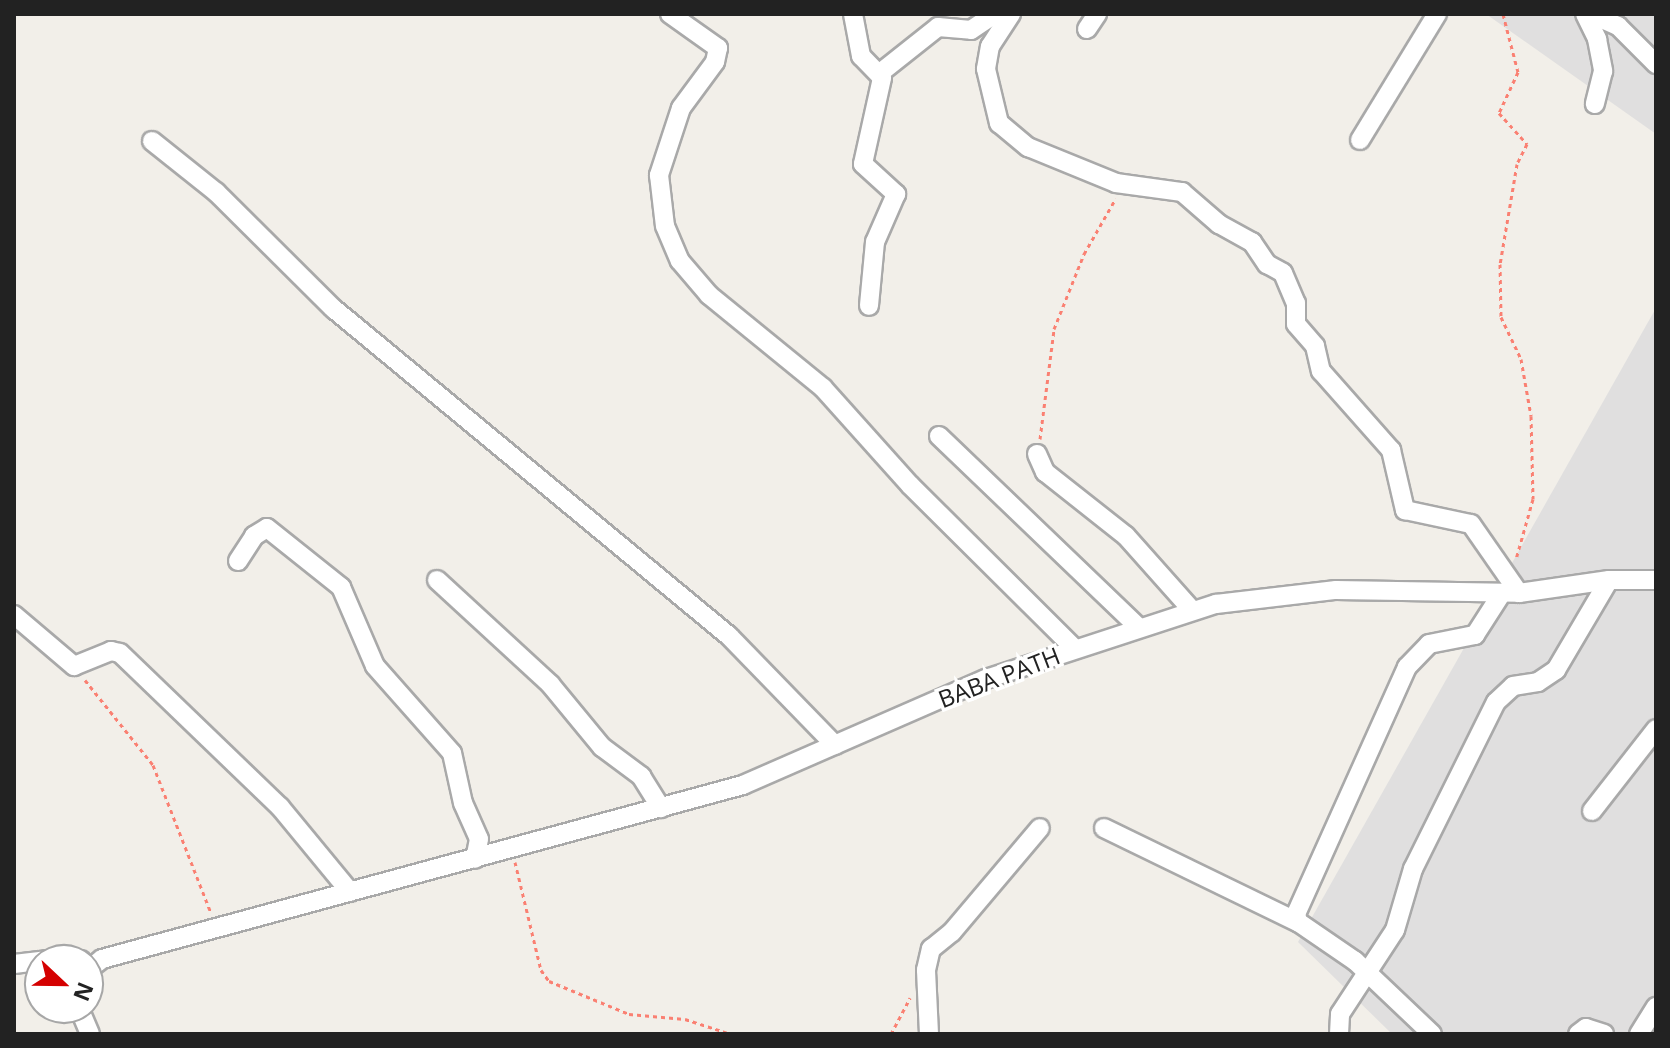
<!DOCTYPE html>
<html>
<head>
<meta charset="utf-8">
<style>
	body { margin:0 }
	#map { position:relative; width:1670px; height:1048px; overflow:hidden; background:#f2efe9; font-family:"Open Sans",sans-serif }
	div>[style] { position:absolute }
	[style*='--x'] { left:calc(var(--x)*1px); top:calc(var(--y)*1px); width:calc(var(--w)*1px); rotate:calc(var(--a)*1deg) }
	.residential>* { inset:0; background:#e0dfdf }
	.path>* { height:3px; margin-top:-1.5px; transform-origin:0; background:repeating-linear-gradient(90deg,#fa8072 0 4px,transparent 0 8px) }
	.roads { filter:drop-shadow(2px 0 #a9a9a9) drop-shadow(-2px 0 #a9a9a9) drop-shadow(0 2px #a9a9a9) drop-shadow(0 -2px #a9a9a9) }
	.minor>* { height:18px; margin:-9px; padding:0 9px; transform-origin:9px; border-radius:9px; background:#fff }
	span { translate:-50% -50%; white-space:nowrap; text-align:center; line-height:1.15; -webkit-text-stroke:7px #fff; paint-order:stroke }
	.street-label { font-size:24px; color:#222 }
	.frame { position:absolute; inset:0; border:16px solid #222; pointer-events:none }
	.north { position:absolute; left:24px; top:944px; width:80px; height:80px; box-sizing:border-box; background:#fff; border:2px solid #a7a7a7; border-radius:50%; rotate:112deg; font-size:22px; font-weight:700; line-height:32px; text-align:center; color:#222 }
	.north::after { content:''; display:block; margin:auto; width:28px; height:36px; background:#d40000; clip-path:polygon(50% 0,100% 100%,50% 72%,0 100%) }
</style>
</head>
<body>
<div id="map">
	<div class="residential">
		<div style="clip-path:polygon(1486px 14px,1656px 14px,1656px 134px)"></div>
		<div style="clip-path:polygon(1656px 308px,1656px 1034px,1392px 1034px,1298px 942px)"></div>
	</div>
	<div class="path">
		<div style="--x:1503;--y:14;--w:60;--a:75.5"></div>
		<div style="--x:1518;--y:72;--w:45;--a:114.9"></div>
		<div style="--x:1499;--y:113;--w:42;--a:47.9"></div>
		<div style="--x:1527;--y:144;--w:22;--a:117"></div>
		<div style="--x:1517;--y:164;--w:101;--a:99.6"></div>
		<div style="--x:1500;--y:264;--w:53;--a:88.9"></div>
		<div style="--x:1501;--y:317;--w:47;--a:64.5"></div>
		<div style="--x:1521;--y:359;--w:58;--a:80"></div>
		<div style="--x:1531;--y:416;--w:83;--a:88.6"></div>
		<div style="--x:1533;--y:499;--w:62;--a:105.8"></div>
		<div style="--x:1040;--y:439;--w:111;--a:-82.7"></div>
		<div style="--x:1054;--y:329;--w:81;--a:-68.2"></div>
		<div style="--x:1084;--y:254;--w:64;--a:-60.3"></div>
		<div style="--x:85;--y:680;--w:109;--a:51.3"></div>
		<div style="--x:153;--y:765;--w:159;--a:68.6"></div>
		<div style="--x:515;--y:862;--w:111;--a:76.5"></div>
		<div style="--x:541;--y:970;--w:14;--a:54"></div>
		<div style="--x:549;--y:981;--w:87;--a:22.4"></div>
		<div style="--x:629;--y:1014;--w:56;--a:5.1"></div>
		<div style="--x:685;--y:1019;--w:48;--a:18.1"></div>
		<div style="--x:891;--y:1034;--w:41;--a:-62.2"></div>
	</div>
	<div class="roads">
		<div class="minor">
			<div style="--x:670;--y:14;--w:59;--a:35.3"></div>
			<div style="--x:718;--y:48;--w:14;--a:102"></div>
			<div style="--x:715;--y:62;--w:57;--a:126.5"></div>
			<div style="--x:681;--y:108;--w:71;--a:108.2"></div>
			<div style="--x:659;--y:175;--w:51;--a:83.3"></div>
			<div style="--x:665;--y:226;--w:38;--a:67"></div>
			<div style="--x:680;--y:261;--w:45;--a:49.5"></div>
			<div style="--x:709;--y:295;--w:147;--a:39.2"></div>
			<div style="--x:823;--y:388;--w:130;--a:48.1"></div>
			<div style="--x:910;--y:485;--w:231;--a:44.8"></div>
			<div style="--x:853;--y:14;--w:43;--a:79.2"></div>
			<div style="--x:861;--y:56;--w:30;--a:46"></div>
			<div style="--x:882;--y:78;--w:88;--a:102.5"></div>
			<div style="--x:863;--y:164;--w:45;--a:42.3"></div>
			<div style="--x:896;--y:194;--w:52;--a:113.6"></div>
			<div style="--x:875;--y:242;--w:64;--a:95.4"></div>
			<div style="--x:1011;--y:14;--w:38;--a:123"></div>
			<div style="--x:990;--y:46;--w:23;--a:100"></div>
			<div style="--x:986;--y:69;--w:56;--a:76.5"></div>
			<div style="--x:999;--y:123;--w:38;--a:40"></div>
			<div style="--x:1028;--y:147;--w:95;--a:22.2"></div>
			<div style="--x:1116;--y:183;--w:67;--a:7.8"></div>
			<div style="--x:1182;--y:192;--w:49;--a:40.9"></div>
			<div style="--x:1219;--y:224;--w:38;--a:29"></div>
			<div style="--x:1252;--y:242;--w:27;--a:56"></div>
			<div style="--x:1267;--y:264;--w:18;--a:29"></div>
			<div style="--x:1283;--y:273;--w:33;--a:67"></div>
			<div style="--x:1296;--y:303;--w:21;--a:90"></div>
			<div style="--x:1296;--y:324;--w:29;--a:49"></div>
			<div style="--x:1315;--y:346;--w:26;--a:77"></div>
			<div style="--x:1321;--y:371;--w:106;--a:48.5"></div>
			<div style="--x:1391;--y:450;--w:62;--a:76.9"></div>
			<div style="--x:1405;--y:510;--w:67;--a:12"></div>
			<div style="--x:1471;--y:524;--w:84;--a:55.2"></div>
			<div style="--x:1585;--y:14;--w:28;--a:64"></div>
			<div style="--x:1597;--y:39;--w:33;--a:79"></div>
			<div style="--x:1603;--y:71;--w:34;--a:104"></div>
			<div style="--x:1591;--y:14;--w:30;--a:24"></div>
			<div style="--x:1618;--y:26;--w:54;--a:45"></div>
			<div style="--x:1087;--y:29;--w:18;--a:-56"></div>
			<div style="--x:880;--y:73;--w:74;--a:-38.4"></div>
			<div style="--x:938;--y:27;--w:33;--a:5"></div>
			<div style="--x:971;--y:30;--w:29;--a:-34"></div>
			<div style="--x:1360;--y:140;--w:148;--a:-58.6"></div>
			<div style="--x:152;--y:141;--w:82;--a:38.6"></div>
			<div style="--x:216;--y:192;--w:166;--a:44.8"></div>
			<div style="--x:334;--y:309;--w:513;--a:39.62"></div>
			<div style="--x:729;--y:636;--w:152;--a:45.8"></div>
			<div style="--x:939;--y:436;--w:276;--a:43.8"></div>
			<div style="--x:1037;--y:454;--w:20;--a:66"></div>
			<div style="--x:1045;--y:472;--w:103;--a:38.3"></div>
			<div style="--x:1126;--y:536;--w:99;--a:48.3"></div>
			<div style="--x:238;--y:561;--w:30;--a:-57"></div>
			<div style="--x:254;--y:536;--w:15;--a:-32"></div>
			<div style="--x:267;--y:528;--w:95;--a:38.6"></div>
			<div style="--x:341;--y:587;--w:86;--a:66.7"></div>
			<div style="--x:375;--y:666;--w:116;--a:48.5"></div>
			<div style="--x:452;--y:753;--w:51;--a:77.6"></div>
			<div style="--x:463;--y:803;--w:39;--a:66"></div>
			<div style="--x:479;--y:839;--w:20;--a:101"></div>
			<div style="--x:437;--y:580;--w:154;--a:42.6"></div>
			<div style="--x:550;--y:684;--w:82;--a:50.5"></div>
			<div style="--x:602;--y:747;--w:49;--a:36.6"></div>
			<div style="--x:641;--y:776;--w:38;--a:58"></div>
			<div style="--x:14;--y:615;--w:79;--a:40.4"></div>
			<div style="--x:74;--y:666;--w:40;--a:-22"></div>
			<div style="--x:111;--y:651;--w:9;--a:13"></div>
			<div style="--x:120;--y:653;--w:222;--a:43.9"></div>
			<div style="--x:280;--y:807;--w:110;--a:50.5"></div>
			<div style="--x:1592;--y:811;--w:104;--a:-52"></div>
			<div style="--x:1104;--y:828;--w:216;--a:25.9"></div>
			<div style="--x:45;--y:960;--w:36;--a:0"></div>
			<div style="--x:14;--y:964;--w:26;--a:-7"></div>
			<div style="--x:88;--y:970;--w:18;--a:-38"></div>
			<div style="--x:102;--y:959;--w:664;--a:-15.19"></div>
			<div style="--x:743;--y:785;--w:265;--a:-23.6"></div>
			<div style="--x:986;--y:679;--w:242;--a:-18.1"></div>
			<div style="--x:1216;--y:604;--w:121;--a:-6.7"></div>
			<div style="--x:1336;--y:590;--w:183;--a:0.9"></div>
			<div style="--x:1519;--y:593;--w:91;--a:-8.2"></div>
			<div style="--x:1609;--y:580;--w:47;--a:0"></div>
			<div style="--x:79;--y:1008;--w:28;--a:67"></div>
			<div style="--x:929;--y:1034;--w:64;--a:-92.7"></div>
			<div style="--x:926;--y:970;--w:22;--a:-77"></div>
			<div style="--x:931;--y:949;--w:27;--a:-39"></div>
			<div style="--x:952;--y:932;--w:136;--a:-49.8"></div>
			<div style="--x:1339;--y:1034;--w:20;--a:-87"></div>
			<div style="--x:1340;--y:1014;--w:100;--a:-56.8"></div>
			<div style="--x:1395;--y:930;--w:64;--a:-73.6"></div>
			<div style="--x:1413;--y:869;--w:186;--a:-63.6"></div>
			<div style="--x:1496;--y:702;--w:23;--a:-43"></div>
			<div style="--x:1513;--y:686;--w:25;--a:-9"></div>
			<div style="--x:1538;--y:682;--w:22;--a:-34"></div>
			<div style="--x:1556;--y:670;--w:104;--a:-59.5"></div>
			<div style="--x:1432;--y:1034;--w:106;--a:-136.5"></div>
			<div style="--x:1355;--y:961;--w:69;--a:-145.6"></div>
			<div style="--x:1298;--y:922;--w:8;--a:-104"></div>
			<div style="--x:1296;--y:914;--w:271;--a:-65.8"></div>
			<div style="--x:1407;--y:667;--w:32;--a:-46"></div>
			<div style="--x:1429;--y:644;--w:47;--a:-11.1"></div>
			<div style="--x:1475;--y:635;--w:50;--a:-57.3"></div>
			<div style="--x:1578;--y:1034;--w:10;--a:-37"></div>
			<div style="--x:1586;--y:1028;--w:19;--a:18"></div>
			<div style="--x:1639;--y:1034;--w:32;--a:-58"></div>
		</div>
	</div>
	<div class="street-label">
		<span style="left:999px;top:677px;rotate:-21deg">BABA PATH</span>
	</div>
	<div class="frame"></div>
	<div class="north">N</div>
</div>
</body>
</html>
